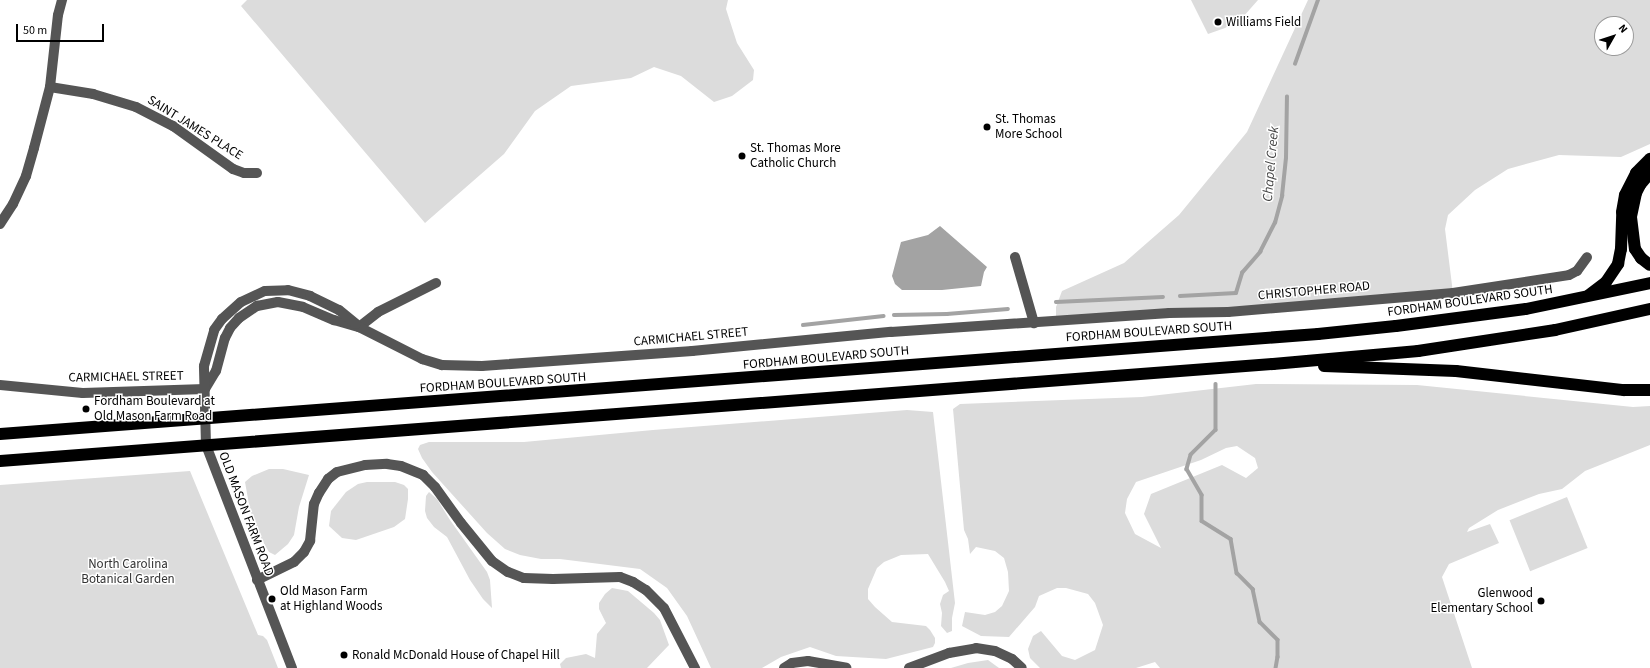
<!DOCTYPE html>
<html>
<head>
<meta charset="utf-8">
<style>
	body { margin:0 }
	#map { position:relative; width:1650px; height:668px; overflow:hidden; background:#fff; font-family:"Source Sans 3",sans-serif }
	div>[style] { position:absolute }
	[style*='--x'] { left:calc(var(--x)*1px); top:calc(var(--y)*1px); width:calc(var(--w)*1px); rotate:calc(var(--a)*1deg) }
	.green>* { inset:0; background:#dcdcdc; transform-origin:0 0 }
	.water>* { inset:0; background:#a3a3a3 }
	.stream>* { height:3.5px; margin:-1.75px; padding:0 1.75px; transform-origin:1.75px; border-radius:1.75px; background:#a3a3a3 }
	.minor>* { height:10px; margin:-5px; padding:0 5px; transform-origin:5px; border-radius:5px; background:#555 }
	.highway>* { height:12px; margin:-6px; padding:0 6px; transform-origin:6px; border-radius:6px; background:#000 }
	.dots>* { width:11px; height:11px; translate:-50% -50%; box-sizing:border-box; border:2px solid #fff; border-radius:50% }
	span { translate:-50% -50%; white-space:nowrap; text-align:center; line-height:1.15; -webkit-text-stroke:3px #fff; paint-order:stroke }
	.poi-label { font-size:13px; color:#000 }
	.left { translate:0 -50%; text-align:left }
	.right { translate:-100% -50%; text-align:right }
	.street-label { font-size:13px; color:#000 }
	.park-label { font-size:13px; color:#333 }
	.water-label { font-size:14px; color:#444; font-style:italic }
	.north { position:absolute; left:1594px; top:16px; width:40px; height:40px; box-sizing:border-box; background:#fff; border:1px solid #999; border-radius:50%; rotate:51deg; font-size:11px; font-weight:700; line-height:16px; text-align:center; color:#000 }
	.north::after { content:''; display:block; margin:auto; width:14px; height:18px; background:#000; clip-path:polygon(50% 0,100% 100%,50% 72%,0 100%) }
	.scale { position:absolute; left:16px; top:24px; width:88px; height:18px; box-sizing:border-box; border:2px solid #000; border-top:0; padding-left:5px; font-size:12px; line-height:14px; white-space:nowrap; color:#000; -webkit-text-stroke:3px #fff; paint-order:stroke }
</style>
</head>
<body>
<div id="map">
	<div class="green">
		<div style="clip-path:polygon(247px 0,728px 0,726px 9px,737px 43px,754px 70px,753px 80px,732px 96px,714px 102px,681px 76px,654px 67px,631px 78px,571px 86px,535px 111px,504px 154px,425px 223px,241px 6px)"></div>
		<div style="clip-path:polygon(1191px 0,1258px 0,1243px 17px,1225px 28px,1208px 34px)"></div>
		<div style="clip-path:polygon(evenodd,1308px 0,1650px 0,1650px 144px,1621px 157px,1559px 155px,1508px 169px,1475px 190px,1448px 215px,1445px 229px,1453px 293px,1056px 321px,1056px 307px,1062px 291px,1124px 263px,1179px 215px,1247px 132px,1308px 0,1602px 24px,1626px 24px,1626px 48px,1602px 48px,1602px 24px)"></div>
		<div style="clip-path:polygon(evenodd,1256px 384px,1417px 385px,1633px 407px,1650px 406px,1650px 445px,1585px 471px,1562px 489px,1539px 494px,1498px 510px,1469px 528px,1467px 532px,1490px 524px,1499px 543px,1449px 564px,1442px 577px,1472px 668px,1160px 668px,1155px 662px,1136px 668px,1040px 668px,1030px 658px,1028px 649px,1033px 636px,1041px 631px,1062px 656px,1075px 660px,1095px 650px,1103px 625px,1095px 603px,1088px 594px,1066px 588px,1057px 588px,1039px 596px,1035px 607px,1009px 637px,981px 636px,962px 626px,965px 612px,985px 615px,995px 612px,1002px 606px,1009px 591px,1008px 572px,1004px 558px,995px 551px,976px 547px,970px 554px,968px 539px,964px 530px,953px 409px,960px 404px,1142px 397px,1256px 384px,1237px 446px,1255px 458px,1258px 468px,1246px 478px,1222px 465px,1151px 494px,1144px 514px,1161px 548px,1135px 534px,1125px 513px,1127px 499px,1136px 482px,1201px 460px,1226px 448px,1237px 446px)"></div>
		<div style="clip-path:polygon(907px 410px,933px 412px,955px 603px,952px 618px,952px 631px,947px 633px,941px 626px,942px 613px,940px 604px,943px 595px,949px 591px,945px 582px,928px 554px,901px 555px,884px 562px,877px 568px,868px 589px,868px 599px,875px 607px,892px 622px,926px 626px,930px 630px,935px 638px,935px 643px,933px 647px,886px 659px,836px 656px,810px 647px,781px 657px,762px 668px,711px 668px,687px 616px,667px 588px,640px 569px,560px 559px,541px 559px,520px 555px,505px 549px,487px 533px,432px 472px,422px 458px,418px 449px,420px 445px,429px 442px,524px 442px,653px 430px)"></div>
		<div style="clip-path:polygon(269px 469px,283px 469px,309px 475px,299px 507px,294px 535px,288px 544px,275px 555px,269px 552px,262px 540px,250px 510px,245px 482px,252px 476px)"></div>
		<div style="clip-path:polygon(190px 471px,258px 635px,263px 636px,267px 640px,278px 668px,0 668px,0 485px)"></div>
		<div style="clip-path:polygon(367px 482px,395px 482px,404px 485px,408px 489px,408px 499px,405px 519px,394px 527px,356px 540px,342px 538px,329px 526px,331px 511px,346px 492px,358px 484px)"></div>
		<div style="clip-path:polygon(429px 492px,437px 499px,450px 520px,487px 572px,490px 580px,492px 608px,483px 599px,470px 580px,447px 537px,434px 527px,427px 518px,425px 511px,426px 496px)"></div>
		<div style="left:1567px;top:497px;width:55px;height:62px;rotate:68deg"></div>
		<div style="clip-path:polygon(612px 588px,628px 591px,654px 613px,660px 620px,669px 645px,647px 668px,561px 668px,560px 664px,566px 658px,586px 654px,595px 658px,597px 634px,606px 623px,599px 609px,599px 603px,605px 594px)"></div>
		<div style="clip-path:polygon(988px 660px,999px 668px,951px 668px,968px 663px)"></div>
	</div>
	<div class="water">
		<div style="clip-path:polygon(940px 226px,987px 267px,984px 272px,981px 286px,942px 290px,902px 290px,895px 284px,892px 276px,901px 242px,928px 235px)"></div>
	</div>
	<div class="stream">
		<div style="--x:1295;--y:64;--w:68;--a:-70.2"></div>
		<div style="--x:1180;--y:296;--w:56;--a:-3.1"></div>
		<div style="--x:1236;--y:293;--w:21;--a:-73"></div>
		<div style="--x:1242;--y:273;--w:28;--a:-49"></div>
		<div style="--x:1260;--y:252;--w:33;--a:-63"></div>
		<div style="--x:1275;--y:223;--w:28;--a:-75"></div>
		<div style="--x:1282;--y:196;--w:38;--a:-84"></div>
		<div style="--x:1286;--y:158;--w:61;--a:-89.1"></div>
		<div style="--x:1056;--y:302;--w:107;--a:-2.7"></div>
		<div style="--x:894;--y:315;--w:53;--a:-1.1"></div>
		<div style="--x:947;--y:314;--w:61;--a:-4.7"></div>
		<div style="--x:803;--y:325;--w:81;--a:-6.4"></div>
		<div style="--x:1216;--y:384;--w:46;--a:90"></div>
		<div style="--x:1216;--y:430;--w:35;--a:135"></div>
		<div style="--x:1191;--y:455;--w:15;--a:106"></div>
		<div style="--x:1187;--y:469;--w:30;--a:60"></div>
		<div style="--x:1202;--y:495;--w:26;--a:90"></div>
		<div style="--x:1202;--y:521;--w:34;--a:32"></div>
		<div style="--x:1231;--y:539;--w:35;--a:80"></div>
		<div style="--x:1237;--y:573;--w:23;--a:45"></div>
		<div style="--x:1253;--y:589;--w:34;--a:78"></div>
		<div style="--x:1260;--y:622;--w:25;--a:45"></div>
		<div style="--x:1278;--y:640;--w:17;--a:90"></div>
		<div style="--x:1278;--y:657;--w:11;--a:100"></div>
	</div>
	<div class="minor">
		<div style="--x:50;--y:87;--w:44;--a:9.2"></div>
		<div style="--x:93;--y:94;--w:45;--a:16.8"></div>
		<div style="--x:136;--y:107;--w:42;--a:27.2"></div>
		<div style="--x:173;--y:126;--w:74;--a:35.6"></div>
		<div style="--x:233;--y:169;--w:12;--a:20"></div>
		<div style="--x:244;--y:173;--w:13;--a:0"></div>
		<div style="--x:0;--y:224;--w:24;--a:-57"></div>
		<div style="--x:13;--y:204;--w:31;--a:-65"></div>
		<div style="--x:26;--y:176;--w:29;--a:-74"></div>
		<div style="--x:34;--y:148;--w:63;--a:-75.3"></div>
		<div style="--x:50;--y:87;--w:72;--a:-83.7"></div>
		<div style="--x:58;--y:15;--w:16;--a:-75"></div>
		<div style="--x:1015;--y:257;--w:69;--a:73.9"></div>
		<div style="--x:359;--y:327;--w:24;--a:-38"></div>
		<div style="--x:378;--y:312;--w:65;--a:-26.6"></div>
		<div style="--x:0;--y:385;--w:83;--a:5.5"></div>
		<div style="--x:83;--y:393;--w:122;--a:-1.9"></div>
		<div style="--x:205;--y:389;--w:21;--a:-59"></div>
		<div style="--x:216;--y:371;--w:34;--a:-75"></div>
		<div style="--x:225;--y:338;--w:11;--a:-63"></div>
		<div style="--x:230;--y:328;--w:13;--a:-48"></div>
		<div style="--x:239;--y:318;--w:22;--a:-34"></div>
		<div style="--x:257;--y:306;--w:21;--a:-11"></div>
		<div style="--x:278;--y:302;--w:25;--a:11"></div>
		<div style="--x:303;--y:307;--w:34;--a:23"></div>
		<div style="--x:334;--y:320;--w:26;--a:16"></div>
		<div style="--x:359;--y:327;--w:71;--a:26.9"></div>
		<div style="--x:422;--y:359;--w:21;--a:17"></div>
		<div style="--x:442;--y:365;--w:40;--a:1.4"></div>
		<div style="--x:482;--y:366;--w:211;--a:-4.1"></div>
		<div style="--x:692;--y:351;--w:200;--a:-5.5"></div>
		<div style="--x:891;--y:332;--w:279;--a:-3.9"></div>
		<div style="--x:1169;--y:313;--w:59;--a:-1"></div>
		<div style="--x:1228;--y:312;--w:226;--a:-4.8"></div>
		<div style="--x:1453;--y:293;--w:117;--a:-8.8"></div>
		<div style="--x:1569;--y:275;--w:9;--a:-27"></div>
		<div style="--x:1577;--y:271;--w:17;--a:-54"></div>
		<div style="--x:257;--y:580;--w:41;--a:-25.9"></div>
		<div style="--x:294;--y:562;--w:14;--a:-45"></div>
		<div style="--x:304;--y:552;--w:13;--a:-61"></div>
		<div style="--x:310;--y:541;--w:37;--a:-84"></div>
		<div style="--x:314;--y:504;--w:12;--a:-66"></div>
		<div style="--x:319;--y:493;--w:17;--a:-57"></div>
		<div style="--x:328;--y:479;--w:11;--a:-38"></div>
		<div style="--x:337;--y:472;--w:29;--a:-14"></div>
		<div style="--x:365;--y:465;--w:22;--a:-3"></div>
		<div style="--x:387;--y:464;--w:14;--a:8"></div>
		<div style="--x:401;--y:466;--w:24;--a:22"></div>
		<div style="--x:423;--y:475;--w:17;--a:45"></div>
		<div style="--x:435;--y:487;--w:44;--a:54.2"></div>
		<div style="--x:461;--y:523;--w:49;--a:50.8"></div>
		<div style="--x:492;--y:561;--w:19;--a:35"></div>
		<div style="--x:508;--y:572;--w:17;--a:21"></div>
		<div style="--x:524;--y:578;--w:29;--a:2"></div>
		<div style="--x:553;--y:579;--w:67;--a:-1.7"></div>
		<div style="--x:620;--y:577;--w:14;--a:21"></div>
		<div style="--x:633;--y:582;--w:15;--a:32"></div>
		<div style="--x:646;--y:590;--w:25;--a:45"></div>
		<div style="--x:664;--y:608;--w:68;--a:62.7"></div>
		<div style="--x:292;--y:668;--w:239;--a:-111.1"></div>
		<div style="--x:206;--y:445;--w:79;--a:-91.5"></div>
		<div style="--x:204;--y:366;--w:37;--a:-74"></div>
		<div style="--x:214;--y:330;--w:14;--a:-54"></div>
		<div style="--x:222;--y:319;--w:25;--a:-42"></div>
		<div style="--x:241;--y:302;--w:26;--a:-25"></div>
		<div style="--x:265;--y:291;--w:23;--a:-2"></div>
		<div style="--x:288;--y:290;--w:23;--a:15"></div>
		<div style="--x:310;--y:296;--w:32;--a:26"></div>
		<div style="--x:339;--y:310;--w:22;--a:39"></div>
		<div style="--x:784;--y:668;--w:9;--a:-32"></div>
		<div style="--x:792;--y:663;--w:16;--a:-7"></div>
		<div style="--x:808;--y:661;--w:39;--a:10"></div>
		<div style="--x:909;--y:668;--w:43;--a:-20.6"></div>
		<div style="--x:949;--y:653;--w:27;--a:-10"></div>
		<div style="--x:976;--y:648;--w:19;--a:9"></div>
		<div style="--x:995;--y:651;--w:19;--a:25"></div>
		<div style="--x:1012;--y:659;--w:13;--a:42"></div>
	</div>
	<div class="highway">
		<div style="--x:1650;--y:173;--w:16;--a:130"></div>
		<div style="--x:1640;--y:185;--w:9;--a:117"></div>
		<div style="--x:1636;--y:193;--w:25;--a:102"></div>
		<div style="--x:1631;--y:217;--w:32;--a:83"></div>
		<div style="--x:1635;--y:249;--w:11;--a:56"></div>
		<div style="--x:1641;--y:258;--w:11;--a:38"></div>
		<div style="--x:1589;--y:295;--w:21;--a:-37"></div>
		<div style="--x:1606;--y:282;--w:22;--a:-56"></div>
		<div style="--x:1618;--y:264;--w:15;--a:-79"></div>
		<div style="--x:1621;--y:249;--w:37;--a:-88"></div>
		<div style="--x:1622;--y:212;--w:17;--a:-80"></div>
		<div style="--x:1625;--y:195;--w:25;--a:-63"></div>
		<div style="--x:1636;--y:173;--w:20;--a:-45"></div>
		<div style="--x:1324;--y:366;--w:132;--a:2.2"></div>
		<div style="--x:1456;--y:371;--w:169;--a:6.5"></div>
		<div style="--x:1624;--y:390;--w:26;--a:0"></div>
		<div style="--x:0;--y:434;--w:1322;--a:-4.34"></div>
		<div style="--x:1318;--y:334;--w:78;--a:-5.9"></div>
		<div style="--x:1396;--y:326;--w:131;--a:-7.5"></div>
		<div style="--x:1526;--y:309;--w:127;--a:-11.8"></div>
		<div style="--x:0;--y:461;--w:1277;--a:-4.36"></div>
		<div style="--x:1273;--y:364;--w:146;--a:-5.1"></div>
		<div style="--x:1418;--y:351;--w:139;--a:-8.7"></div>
		<div style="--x:1555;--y:330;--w:97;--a:-12.5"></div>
	</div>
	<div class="dots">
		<div style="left:1218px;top:22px;background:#000"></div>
		<div style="left:987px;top:127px;background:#000"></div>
		<div style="left:742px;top:156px;background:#000"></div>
		<div style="left:86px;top:409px;background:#000"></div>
		<div style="left:272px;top:599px;background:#000"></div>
		<div style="left:1541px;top:601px;background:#000"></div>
		<div style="left:344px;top:655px;background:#000"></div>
	</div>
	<div class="poi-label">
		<span class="left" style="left:1226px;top:22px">Williams Field</span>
		<span class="left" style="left:995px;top:127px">St. Thomas<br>More School</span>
		<span class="left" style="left:750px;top:156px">St. Thomas More<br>Catholic Church</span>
		<span class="left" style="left:94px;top:409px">Fordham Boulevard at<br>Old Mason Farm Road</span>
		<span class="left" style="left:280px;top:599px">Old Mason Farm<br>at Highland Woods</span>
		<span class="right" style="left:1533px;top:601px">Glenwood<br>Elementary School</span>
		<span class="left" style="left:352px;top:655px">Ronald McDonald House of Chapel Hill</span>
	</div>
	<div class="street-label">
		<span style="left:195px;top:128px;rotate:32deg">SAINT JAMES PLACE</span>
		<span style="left:1314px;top:291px;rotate:-5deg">CHRISTOPHER ROAD</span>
		<span style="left:1470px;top:301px;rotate:-8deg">FORDHAM BOULEVARD SOUTH</span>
		<span style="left:1149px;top:332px;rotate:-4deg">FORDHAM BOULEVARD SOUTH</span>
		<span style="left:691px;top:337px;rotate:-5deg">CARMICHAEL STREET</span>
		<span style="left:826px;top:358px;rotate:-5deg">FORDHAM BOULEVARD SOUTH</span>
		<span style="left:126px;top:377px;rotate:-1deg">CARMICHAEL STREET</span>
		<span style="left:503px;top:383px;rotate:-4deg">FORDHAM BOULEVARD SOUTH</span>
		<span style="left:246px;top:514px;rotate:69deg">OLD MASON FARM ROAD</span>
	</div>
	<div class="park-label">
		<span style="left:128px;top:572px">North Carolina<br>Botanical Garden</span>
	</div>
	<div class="water-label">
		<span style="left:1271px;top:164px;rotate:-85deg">Chapel Creek</span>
	</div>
	<div class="north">N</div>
	<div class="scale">50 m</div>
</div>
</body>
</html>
